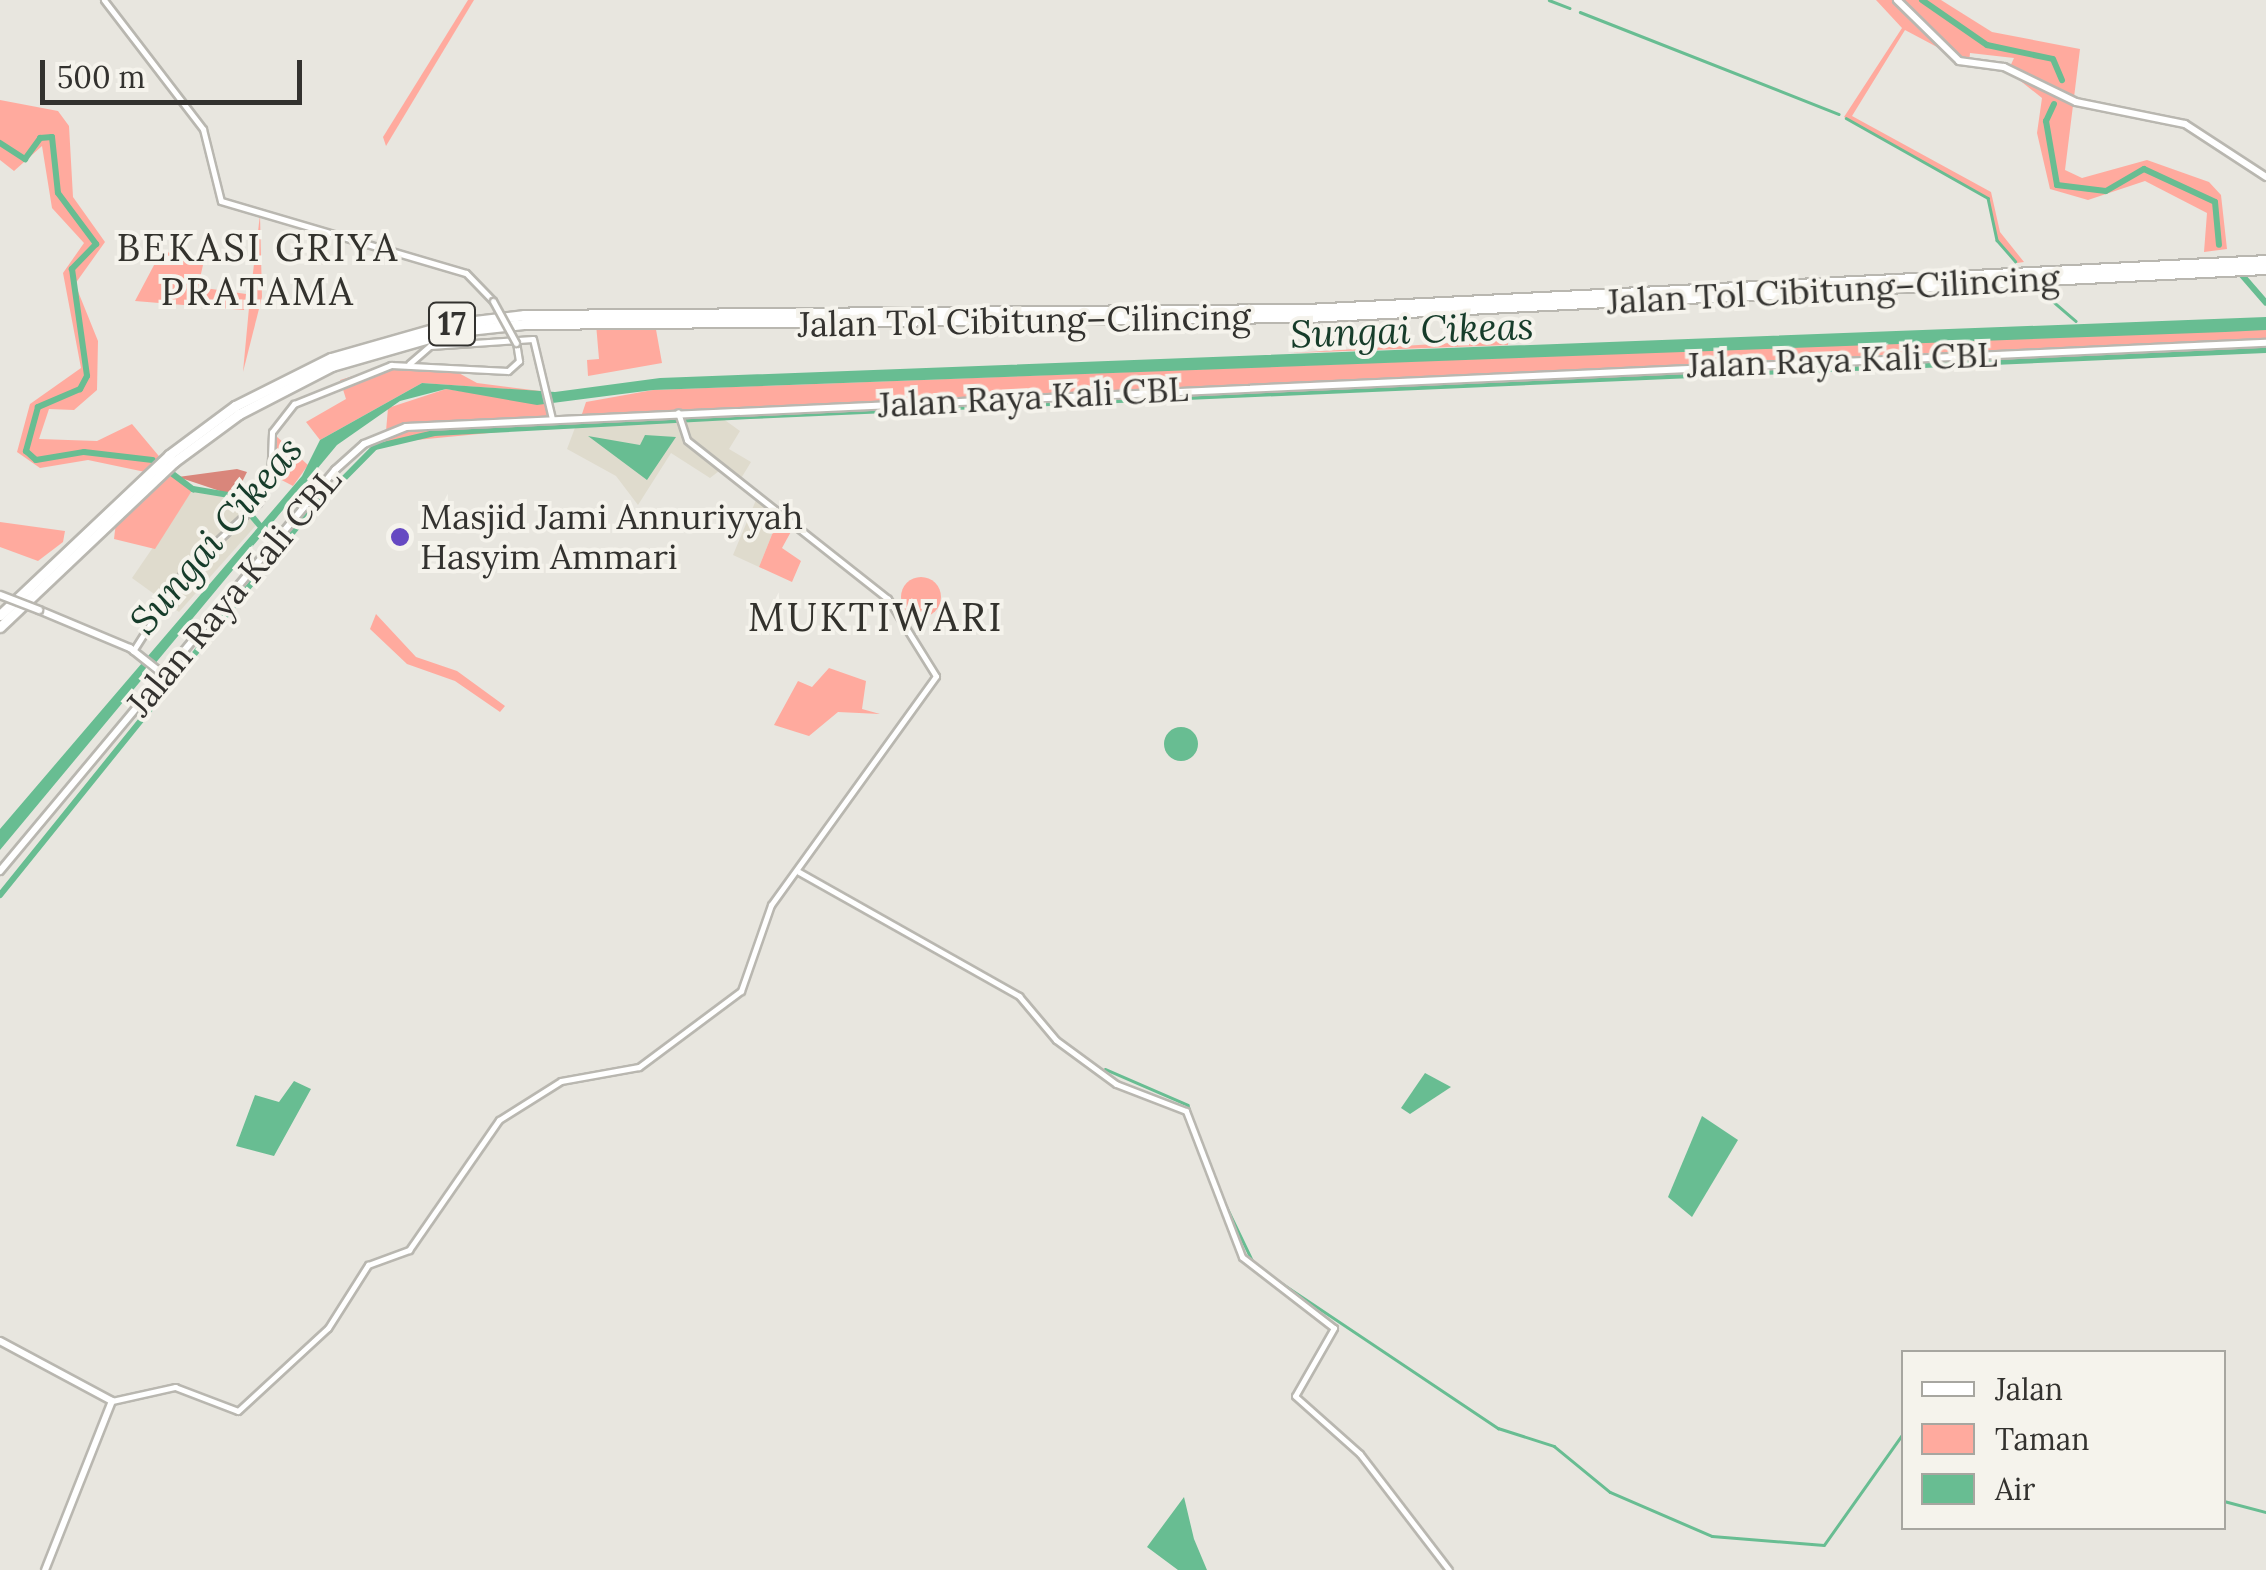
<!DOCTYPE html>
<html>
<head>
<meta charset="utf-8">
<style>
	body { margin:0 }
	#map { position:relative; width:2266px; height:1570px; overflow:hidden; background:#e8e6df; font-family:Lora,serif }
	div>[style] { position:absolute }
	[style*='--x'] { left:calc(var(--x)*1px); top:calc(var(--y)*1px); width:calc(var(--w)*1px); rotate:calc(var(--a)*1deg) }
	.built>* { inset:0; background:#dfdbcd }
	.green>* { inset:0; background:#ffaa9e }
	.round { border-radius:50% }
	.forest>* { inset:0; background:#d9867b }
	.water>* { inset:0; background:#68bd92 }
	.stream>* { height:2.5px; margin:-1.25px; padding:0 1.25px; transform-origin:1.25px; border-radius:1.25px; background:#68bd92 }
	.river>* { height:6px; margin:-3px; padding:0 3px; transform-origin:3px; border-radius:3px; background:#68bd92 }
	.roads { filter:drop-shadow(2px 0 #b9b7b0) drop-shadow(-2px 0 #b9b7b0) drop-shadow(0 2px #b9b7b0) drop-shadow(0 -2px #b9b7b0) }
	.tertiary>* { height:5px; margin:-2.5px; padding:0 2.5px; transform-origin:2.5px; border-radius:2.5px; background:#fff }
	.secondary>* { height:6px; margin:-3px; padding:0 3px; transform-origin:3px; border-radius:3px; background:#fff }
	.motorway>* { height:9px; margin:-4.5px; padding:0 4.5px; transform-origin:4.5px; border-radius:4.5px; background:#fff }
	.bridges { filter:drop-shadow(2px 0 #b9b7b0) drop-shadow(-2px 0 #b9b7b0) drop-shadow(0 2px #b9b7b0) drop-shadow(0 -2px #b9b7b0) }
	.tertiary-bridge>* { height:5px; margin:-2.5px; padding:0 2.5px; transform-origin:2.5px; border-radius:2.5px; background:#fff }
	.secondary-bridge>* { height:6px; margin:-3px; padding:0 3px; transform-origin:3px; border-radius:3px; background:#fff }
	.dots>* { width:28px; height:28px; translate:-50% -50%; box-sizing:border-box; border:5px solid #f5f3ec; border-radius:50% }
	span { translate:-50% -50%; white-space:nowrap; text-align:center; line-height:1.15; -webkit-text-stroke:8px #f5f3ec; paint-order:stroke }
	.shield-label span { padding:2px 8px; background:#f5f3ec; border:2px solid; border-radius:8px; -webkit-text-stroke-width:0 }
	.shield-label { font-size:32px; color:#33322f; font-weight:700 }
	.street-label { font-size:35px; color:#33322f }
	.poi-label { font-size:35px; color:#33322f }
	.left { translate:0 -50%; text-align:left }
	.neighbourhood-label { font-size:38px; color:#33322d; letter-spacing:2.5px }
	.water-label { font-size:38px; color:#163c2a; font-style:italic }
	.quarter-label { font-size:40px; color:#33322d; letter-spacing:2.5px }
	.legend { position:absolute; left:1901px; top:1350px; width:325px; height:180px; box-sizing:border-box; background:#f5f3ec; border:2px solid #a7a6a0; margin:0; padding:12px 18px; list-style:none; font-size:30px; color:#33322f }
	.legend li { display:flex; align-items:center; gap:20px; height:50px }
	.legend b { width:50px; border:2px solid #a7a6a0 }
	.scale { position:absolute; left:40px; top:60px; width:262px; height:45px; box-sizing:border-box; border:5px solid #33322f; border-top:0; padding-left:12px; font-size:30px; line-height:35px; white-space:nowrap; color:#33322f; -webkit-text-stroke:8px #f5f3ec; paint-order:stroke }
</style>
</head>
<body>
<div id="map">
	<div class="built">
		<div style="clip-path:polygon(722px 418px,740px 431px,729px 449px,751px 462px,740px 480px,723px 468px,710px 478px,671px 453px,638px 505px,616px 476px,567px 449px,576px 425px)"></div>
		<div style="clip-path:polygon(193px 489px,235px 496px,258px 523px,179px 612px,132px 578px)"></div>
		<div style="clip-path:polygon(756px 500px,779px 517px,759px 567px,733px 555px)"></div>
	</div>
	<div class="green">
		<div style="clip-path:polygon(468px 0,474px 0,386px 146px,383px 137px)"></div>
		<div style="clip-path:polygon(1876px 0,1941px 0,1992px 32px,2080px 49px,2065px 170px,2082px 178px,2147px 160px,2209px 182px,2221px 195px,2227px 249px,2204px 252px,2207px 213px,2145px 181px,2088px 200px,2050px 189px,2037px 133px,2042px 98px,2008px 71px,2014px 58px,1970px 53px,1969px 64px,1905px 30px,1852px 116px,1991px 192px,2000px 232px,2024px 262px,2017px 263px,1997px 241px,1988px 198px,1844px 117px,1902px 28px)"></div>
		<div style="clip-path:polygon(0 100px,58px 111px,69px 126px,73px 197px,105px 242px,75px 284px,98px 341px,97px 390px,74px 410px,49px 409px,39px 439px,97px 441px,132px 424px,163px 461px,150px 473px,88px 460px,40px 468px,17px 452px,30px 404px,81px 368px,63px 273px,84px 243px,52px 208px,42px 146px,14px 171px,0 160px)"></div>
		<div style="clip-path:polygon(260px 215px,262px 297px,243px 372px,250px 297px)"></div>
		<div style="clip-path:polygon(162px 250px,203px 265px,198px 287px,246px 294px,244px 310px,135px 301px)"></div>
		<div style="clip-path:polygon(596px 324px,655px 324px,662px 363px,588px 376px,587px 360px,599px 359px)"></div>
		<div style="clip-path:polygon(2266px 329px,2266px 341px,581px 417px,586px 402px,653px 390px)"></div>
		<div style="clip-path:polygon(1509px 330px,1508px 345px,1292px 353px,1466px 342px)"></div>
		<div style="clip-path:polygon(444px 365px,477px 383px,548px 392px,422px 383px,320px 440px,306px 422px,346px 399px,340px 380px,386px 366px)"></div>
		<div style="clip-path:polygon(446px 389px,549px 404px,550px 427px,385px 443px,388px 408px)"></div>
		<div style="clip-path:polygon(275px 435px,308px 465px,293px 486px,274px 476px)"></div>
		<div style="clip-path:polygon(166px 469px,193px 489px,155px 549px,114px 539px,116px 522px)"></div>
		<div style="clip-path:polygon(779px 517px,793px 528px,782px 548px,801px 561px,792px 582px,759px 567px)"></div>
		<div style="clip-path:polygon(0 522px,65px 531px,63px 542px,38px 561px,0 547px)"></div>
		<div class="round" style="left:901px;top:577px;width:40px;height:40px"></div>
		<div style="clip-path:polygon(376px 614px,416px 657px,457px 671px,505px 706px,500px 712px,455px 681px,407px 664px,370px 629px)"></div>
		<div style="clip-path:polygon(829px 668px,866px 681px,862px 709px,880px 714px,838px 712px,809px 736px,774px 725px,798px 681px,812px 687px)"></div>
	</div>
	<div class="forest">
		<div style="clip-path:polygon(237px 469px,247px 472px,235px 496px,178px 477px)"></div>
	</div>
	<div class="water">
		<div style="clip-path:polygon(2266px 317px,2266px 330px,2225px 332px,653px 390px,537px 405px,446px 389px,400px 401px,337px 445px,0 850px,0 829px,302px 476px,320px 440px,422px 383px,555px 392px,660px 378px)"></div>
		<div style="clip-path:polygon(645px 435px,676px 437px,647px 480px,588px 436px,640px 445px)"></div>
		<div class="round" style="left:1164px;top:727px;width:34px;height:34px"></div>
		<div style="clip-path:polygon(1425px 1073px,1451px 1087px,1410px 1114px,1401px 1108px)"></div>
		<div style="clip-path:polygon(294px 1081px,311px 1089px,274px 1156px,236px 1146px,255px 1095px,279px 1102px)"></div>
		<div style="clip-path:polygon(1702px 1116px,1738px 1140px,1692px 1217px,1668px 1197px)"></div>
		<div style="clip-path:polygon(1184px 1497px,1194px 1539px,1207px 1570px,1178px 1570px,1147px 1547px)"></div>
	</div>
	<div class="stream">
		<div style="--x:1549;--y:0;--w:22;--a:21"></div>
		<div style="--x:1580;--y:12;--w:278;--a:21.5"></div>
		<div style="--x:1846;--y:118;--w:163;--a:29.4"></div>
		<div style="--x:1988;--y:198;--w:43;--a:77.9"></div>
		<div style="--x:1997;--y:240;--w:28;--a:49"></div>
		<div style="--x:2034;--y:285;--w:55;--a:40.6"></div>
		<div style="--x:1105;--y:1069;--w:90;--a:23.4"></div>
		<div style="--x:1188;--y:1105;--w:22;--a:74"></div>
		<div style="--x:1206;--y:1156;--w:27;--a:68"></div>
		<div style="--x:1220;--y:1193;--w:76;--a:64.4"></div>
		<div style="--x:1259;--y:1268;--w:288;--a:33.8"></div>
		<div style="--x:1498;--y:1428;--w:59;--a:17.8"></div>
		<div style="--x:1554;--y:1446;--w:72;--a:39.4"></div>
		<div style="--x:1610;--y:1492;--w:111;--a:23.3"></div>
		<div style="--x:1712;--y:1536;--w:112;--a:4.6"></div>
		<div style="--x:1824;--y:1545;--w:138;--a:-54.7"></div>
		<div style="--x:2224;--y:1501;--w:43;--a:14.7"></div>
	</div>
	<div class="river">
		<div style="--x:1922;--y:0;--w:79;--a:34.7"></div>
		<div style="--x:1987;--y:45;--w:67;--a:12"></div>
		<div style="--x:2053;--y:59;--w:23;--a:67"></div>
		<div style="--x:2054;--y:104;--w:19;--a:115"></div>
		<div style="--x:2046;--y:121;--w:65;--a:80.2"></div>
		<div style="--x:2057;--y:185;--w:49;--a:7"></div>
		<div style="--x:2106;--y:191;--w:44;--a:-30.1"></div>
		<div style="--x:2144;--y:169;--w:78;--a:24.9"></div>
		<div style="--x:2215;--y:202;--w:43;--a:84.7"></div>
		<div style="--x:0;--y:143;--w:30;--a:33"></div>
		<div style="--x:25;--y:159;--w:26;--a:-54"></div>
		<div style="--x:40;--y:138;--w:12;--a:-5"></div>
		<div style="--x:52;--y:137;--w:56;--a:83.9"></div>
		<div style="--x:58;--y:193;--w:64;--a:53.3"></div>
		<div style="--x:96;--y:244;--w:35;--a:134"></div>
		<div style="--x:72;--y:269;--w:108;--a:82"></div>
		<div style="--x:87;--y:376;--w:15;--a:118"></div>
		<div style="--x:80;--y:389;--w:46;--a:156.8"></div>
		<div style="--x:38;--y:407;--w:46;--a:105.3"></div>
		<div style="--x:26;--y:451;--w:13;--a:42"></div>
		<div style="--x:36;--y:460;--w:49;--a:-9.5"></div>
		<div style="--x:84;--y:452;--w:69;--a:6.6"></div>
		<div style="--x:2241;--y:274;--w:38;--a:49"></div>
		<div style="--x:166;--y:469;--w:34;--a:37"></div>
		<div style="--x:193;--y:489;--w:43;--a:9.5"></div>
		<div style="--x:235;--y:496;--w:38;--a:50"></div>
		<div style="--x:0;--y:895;--w:476;--a:-51.1"></div>
		<div style="--x:299;--y:524;--w:108;--a:-45.4"></div>
		<div style="--x:375;--y:447;--w:61;--a:-13.3"></div>
		<div style="--x:434;--y:433;--w:316;--a:-3.1"></div>
		<div style="--x:750;--y:416;--w:1517;--a:-2.49"></div>
	</div>
	<div class="roads">
		<div class="tertiary">
			<div style="--x:104;--y:0;--w:163;--a:52.5"></div>
			<div style="--x:203;--y:129;--w:74;--a:76"></div>
			<div style="--x:221;--y:201;--w:255;--a:16.4"></div>
			<div style="--x:466;--y:273;--w:39;--a:46"></div>
			<div style="--x:409;--y:364;--w:28;--a:-41"></div>
			<div style="--x:430;--y:346;--w:103;--a:-3.9"></div>
			<div style="--x:533;--y:339;--w:82;--a:76.6"></div>
			<div style="--x:133;--y:651;--w:91;--a:-57.5"></div>
			<div style="--x:182;--y:574;--w:104;--a:-43.1"></div>
			<div style="--x:258;--y:503;--w:24;--a:-60"></div>
			<div style="--x:270;--y:482;--w:50;--a:-87.7"></div>
			<div style="--x:272;--y:432;--w:36;--a:-52"></div>
			<div style="--x:294;--y:404;--w:105;--a:-21.9"></div>
			<div style="--x:391;--y:365;--w:117;--a:2.9"></div>
			<div style="--x:508;--y:371;--w:15;--a:-42"></div>
			<div style="--x:519;--y:361;--w:18;--a:-99"></div>
			<div style="--x:799;--y:872;--w:253;--a:29.4"></div>
			<div style="--x:1019;--y:996;--w:57;--a:49.9"></div>
			<div style="--x:1056;--y:1040;--w:74;--a:36.3"></div>
			<div style="--x:1116;--y:1084;--w:75;--a:21.1"></div>
			<div style="--x:1186;--y:1111;--w:156;--a:69"></div>
			<div style="--x:1242;--y:1257;--w:116;--a:37.7"></div>
			<div style="--x:1334;--y:1328;--w:78;--a:119.8"></div>
			<div style="--x:1295;--y:1396;--w:87;--a:41.7"></div>
			<div style="--x:1360;--y:1454;--w:146;--a:52.5"></div>
			<div style="--x:112;--y:1401;--w:65;--a:-12.5"></div>
			<div style="--x:175;--y:1387;--w:67;--a:20.9"></div>
			<div style="--x:238;--y:1411;--w:122;--a:-42.7"></div>
			<div style="--x:328;--y:1328;--w:75;--a:-57.6"></div>
			<div style="--x:368;--y:1265;--w:44;--a:-20.1"></div>
			<div style="--x:409;--y:1250;--w:158;--a:-55.3"></div>
			<div style="--x:499;--y:1120;--w:73;--a:-32.2"></div>
			<div style="--x:561;--y:1081;--w:79;--a:-10.2"></div>
			<div style="--x:639;--y:1067;--w:127;--a:-36.7"></div>
			<div style="--x:741;--y:991;--w:91;--a:-70.8"></div>
			<div style="--x:771;--y:905;--w:282;--a:-54.2"></div>
			<div style="--x:936;--y:676;--w:91;--a:-121.9"></div>
			<div style="--x:888;--y:599;--w:256;--a:-141.7"></div>
			<div style="--x:687;--y:440;--w:29;--a:-108"></div>
		</div>
		<div class="secondary">
			<div style="--x:1897;--y:0;--w:87;--a:44.5"></div>
			<div style="--x:1959;--y:61;--w:45;--a:7.6"></div>
			<div style="--x:2004;--y:67;--w:80;--a:25.9"></div>
			<div style="--x:2076;--y:102;--w:111;--a:11.4"></div>
			<div style="--x:2185;--y:124;--w:97;--a:33.2"></div>
			<div style="--x:39;--y:610;--w:99;--a:22.7"></div>
			<div style="--x:130;--y:648;--w:43;--a:38.5"></div>
			<div style="--x:0;--y:871;--w:523;--a:-50.12"></div>
			<div style="--x:335;--y:470;--w:39;--a:-42"></div>
			<div style="--x:364;--y:444;--w:45;--a:-22"></div>
			<div style="--x:406;--y:427;--w:1862;--a:-2.59"></div>
			<div style="--x:0;--y:1341;--w:127;--a:28.2"></div>
			<div style="--x:112;--y:1401;--w:182;--a:111.6"></div>
		</div>
		<div class="motorway">
			<div style="--x:0;--y:615;--w:233;--a:-43.4"></div>
			<div style="--x:169;--y:455;--w:82;--a:-36.6"></div>
			<div style="--x:235;--y:406;--w:107;--a:-26.6"></div>
			<div style="--x:331;--y:358;--w:124;--a:-15.9"></div>
			<div style="--x:450;--y:324;--w:75;--a:-6.9"></div>
			<div style="--x:524;--y:315;--w:783;--a:-0.44"></div>
			<div style="--x:1307;--y:309;--w:960;--a:-2.92"></div>
			<div style="--x:0;--y:627;--w:240;--a:-43.5"></div>
			<div style="--x:174;--y:462;--w:81;--a:-36.4"></div>
			<div style="--x:239;--y:414;--w:105;--a:-27.3"></div>
			<div style="--x:332;--y:366;--w:123;--a:-16.1"></div>
			<div style="--x:450;--y:332;--w:74;--a:-6.2"></div>
			<div style="--x:524;--y:324;--w:783;--a:-0.51"></div>
			<div style="--x:1307;--y:317;--w:960;--a:-2.87"></div>
		</div>
	</div>
	<div class="bridges">
		<div class="tertiary-bridge">
			<div style="--x:493;--y:301;--w:48;--a:61.3"></div>
		</div>
		<div class="secondary-bridge">
			<div style="--x:0;--y:595;--w:42;--a:21"></div>
		</div>
	</div>
	<div class="dots">
		<div style="left:400px;top:537px;background:#6649c2"></div>
	</div>
	<div class="shield-label">
		<span style="left:452px;top:324px">17</span>
	</div>
	<div class="street-label">
		<span style="left:1833px;top:290px;rotate:-3deg">Jalan Tol Cibitung–Cilincing</span>
		<span style="left:1024px;top:321px;rotate:-1deg">Jalan Tol Cibitung–Cilincing</span>
		<span style="left:1842px;top:360px;rotate:-2deg">Jalan Raya Kali CBL</span>
		<span style="left:1033px;top:397px;rotate:-3deg">Jalan Raya Kali CBL</span>
		<span style="left:234px;top:592px;rotate:-50deg">Jalan Raya Kali CBL</span>
	</div>
	<div class="poi-label">
		<span class="left" style="left:420px;top:537px">Masjid Jami Annuriyyah<br>Hasyim Ammari</span>
	</div>
	<div class="neighbourhood-label">
		<span style="left:258px;top:270px">BEKASI GRIYA<br>PRATAMA</span>
	</div>
	<div class="water-label">
		<span style="left:1412px;top:330px;rotate:-2deg">Sungai Cikeas</span>
		<span style="left:216px;top:535px;rotate:-50deg">Sungai Cikeas</span>
	</div>
	<div class="quarter-label">
		<span style="left:876px;top:617px">MUKTIWARI</span>
	</div>
	<ul class="legend">
	<li><b style="height:12px;background:#fff"></b>Jalan</li>
	<li><b style="height:28px;background:#ffaa9e"></b>Taman</li>
	<li><b style="height:28px;background:#68bd92"></b>Air</li>
	</ul>
	<div class="scale">500 m</div>
</div>
</body>
</html>
